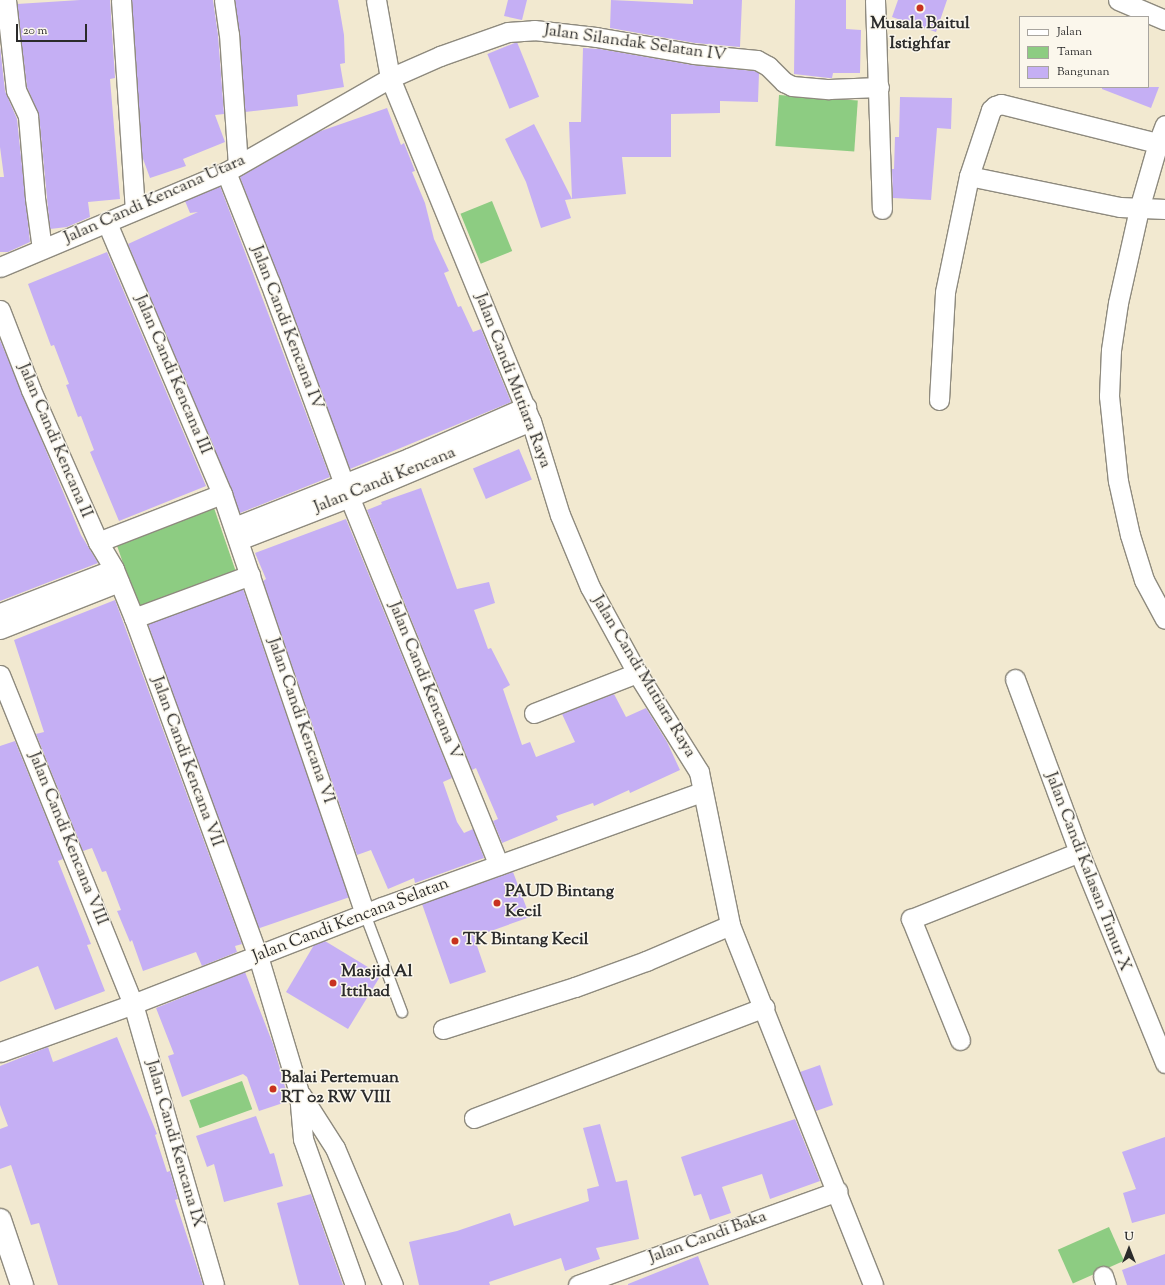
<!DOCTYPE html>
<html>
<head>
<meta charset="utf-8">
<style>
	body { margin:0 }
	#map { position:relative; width:1165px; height:1285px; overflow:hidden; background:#f2e9d0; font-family:"Sorts Mill Goudy",serif }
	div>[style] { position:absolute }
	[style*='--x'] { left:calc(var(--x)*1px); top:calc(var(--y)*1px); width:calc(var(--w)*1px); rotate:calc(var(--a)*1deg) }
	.green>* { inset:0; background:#8dcc82; transform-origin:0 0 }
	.building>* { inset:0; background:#c5aff4; transform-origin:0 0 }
	.roads { filter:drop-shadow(1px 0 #8e8a7e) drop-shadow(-1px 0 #8e8a7e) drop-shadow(0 1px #8e8a7e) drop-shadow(0 -1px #8e8a7e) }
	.service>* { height:10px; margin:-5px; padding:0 5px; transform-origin:5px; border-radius:5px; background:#fff }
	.minor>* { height:19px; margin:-9.5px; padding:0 9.5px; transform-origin:9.5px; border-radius:9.5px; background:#fff }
	.tertiary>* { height:22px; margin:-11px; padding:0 11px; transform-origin:11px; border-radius:11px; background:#fff }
	.dots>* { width:11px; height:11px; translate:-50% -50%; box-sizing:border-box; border:2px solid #fbf7ec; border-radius:50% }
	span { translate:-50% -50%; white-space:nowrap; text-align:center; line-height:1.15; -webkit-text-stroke:3px #fbf7ec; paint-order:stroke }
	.poi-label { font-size:17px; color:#2b2b2b; font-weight:700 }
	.left { translate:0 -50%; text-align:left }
	.street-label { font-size:17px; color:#2b2b2b }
	.legend { position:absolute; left:1019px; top:16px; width:130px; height:72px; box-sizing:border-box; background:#fbf7ec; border:1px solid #a8a59f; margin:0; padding:5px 7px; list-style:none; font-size:12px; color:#2b2b2b }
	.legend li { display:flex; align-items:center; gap:8px; height:20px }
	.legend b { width:20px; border:1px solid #a8a59f }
	.north { position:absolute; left:1109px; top:1229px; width:40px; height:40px; -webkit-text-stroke:3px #fbf7ec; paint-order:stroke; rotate:0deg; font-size:11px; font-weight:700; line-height:16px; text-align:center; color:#2b2b2b }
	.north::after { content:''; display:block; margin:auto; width:14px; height:18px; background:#2b2b2b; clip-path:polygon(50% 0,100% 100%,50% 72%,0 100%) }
	.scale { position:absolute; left:16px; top:24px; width:71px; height:18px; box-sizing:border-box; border:2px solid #2b2b2b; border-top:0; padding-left:5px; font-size:12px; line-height:14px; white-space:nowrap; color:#2b2b2b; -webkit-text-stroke:3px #fbf7ec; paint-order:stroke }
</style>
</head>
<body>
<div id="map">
	<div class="green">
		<div style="left:779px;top:95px;width:79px;height:51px;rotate:4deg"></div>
		<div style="left:492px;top:201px;width:54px;height:34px;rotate:68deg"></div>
		<div style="left:214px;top:508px;width:69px;height:104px;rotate:71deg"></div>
		<div style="left:242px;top:1081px;width:30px;height:56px;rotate:70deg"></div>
		<div style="left:1109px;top:1227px;width:37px;height:56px;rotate:66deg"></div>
	</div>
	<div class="building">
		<div style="clip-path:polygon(80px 0,110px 0,115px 78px,110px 79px,120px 199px,88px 202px,90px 217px,67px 227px,50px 229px,39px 115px,27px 87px,17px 4px)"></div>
		<div style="clip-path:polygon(132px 0,213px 0,218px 35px,224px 114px,215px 115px,225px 142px,183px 159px,186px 166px,150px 178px,142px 156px)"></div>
		<div style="clip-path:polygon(235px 0,338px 0,344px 35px,345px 63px,340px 64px,344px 87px,297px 95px,298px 106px,245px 112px)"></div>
		<div style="clip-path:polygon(508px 0,527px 0,522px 20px,504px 16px)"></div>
		<div style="clip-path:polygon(611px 0,693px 4px,693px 0,742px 0,740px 47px,695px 43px,610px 28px)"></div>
		<div style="clip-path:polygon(795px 0,846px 0,846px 29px,861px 30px,860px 73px,833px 73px,832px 78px,829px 78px,794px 74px)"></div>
		<div style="clip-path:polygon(898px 0,947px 0,936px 32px,892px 17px)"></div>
		<div style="left:517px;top:42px;width:59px;height:32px;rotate:68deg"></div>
		<div style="clip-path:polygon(0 46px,5px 91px,17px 119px,30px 242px,8px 252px,0 252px,0 177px,4px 177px,0 147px)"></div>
		<div style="clip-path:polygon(583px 48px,600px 49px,692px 65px,754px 71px,759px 73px,758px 102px,720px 101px,720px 113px,671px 114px,671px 157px,622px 157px,626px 194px,572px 199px,569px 122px,581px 122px)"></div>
		<div style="clip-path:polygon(1102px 87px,1159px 87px,1151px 108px,1102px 89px)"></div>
		<div style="clip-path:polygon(900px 97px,952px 98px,951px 129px,937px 128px,931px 200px,893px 198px,892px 169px,894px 169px,895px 137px,899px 137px)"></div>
		<div style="clip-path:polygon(387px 108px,401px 145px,404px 143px,415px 171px,412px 172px,425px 203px,434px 239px,449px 271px,444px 273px,458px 307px,461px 306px,473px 332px,481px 329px,511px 402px,350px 469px,240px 177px,318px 132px)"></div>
		<div style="clip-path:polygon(534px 124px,572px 199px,565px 200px,571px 218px,541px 228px,526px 182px,505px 139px)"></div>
		<div style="clip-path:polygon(220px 186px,330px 477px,240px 513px,128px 244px,198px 212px,190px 213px,185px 201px)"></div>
		<div style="clip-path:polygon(107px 252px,206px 486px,119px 521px,90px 452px,94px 450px,81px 416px,78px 417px,66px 385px,69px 384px,54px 345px,51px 346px,28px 284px)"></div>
		<div style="clip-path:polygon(0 340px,81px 535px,98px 563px,0 601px)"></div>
		<div style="left:519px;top:449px;width:33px;height:50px;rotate:67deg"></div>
		<div style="clip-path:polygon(421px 488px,457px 589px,489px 582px,495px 603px,474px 610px,488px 649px,491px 648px,510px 685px,503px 689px,522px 745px,530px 742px,536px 757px,575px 742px,562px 714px,614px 694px,626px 717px,646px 708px,667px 742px,680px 770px,630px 793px,629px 790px,594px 806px,593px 803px,556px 816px,558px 820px,502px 843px,505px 850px,493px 821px,498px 819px,476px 768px,472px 770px,367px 510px,382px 504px,381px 502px)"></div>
		<div style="clip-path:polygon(346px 519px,452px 778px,443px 782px,457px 822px,464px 833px,473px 829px,484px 858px,415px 883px,414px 878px,388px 889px,371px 850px,357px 855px,263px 581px,266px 579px,255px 553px)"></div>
		<div style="left:243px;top:589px;width:326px;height:101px;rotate:71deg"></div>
		<div style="clip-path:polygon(115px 600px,242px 944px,235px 946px,237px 952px,202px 966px,196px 952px,143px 971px,132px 940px,130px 942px,117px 911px,121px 910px,106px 871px,102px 872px,92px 848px,83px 851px,36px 734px,44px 732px,14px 640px)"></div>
		<div style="clip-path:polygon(15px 741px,63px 859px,58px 861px,91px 944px,87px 945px,105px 991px,55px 1010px,38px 966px,0 982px,0 746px)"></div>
		<div style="clip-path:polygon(513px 872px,530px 917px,474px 937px,486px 972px,450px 984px,422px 904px)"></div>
		<div style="clip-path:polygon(325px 941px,381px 975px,348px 1029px,286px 992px,314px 945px)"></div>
		<div style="clip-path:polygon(245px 972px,273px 1044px,289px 1101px,259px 1111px,247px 1077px,243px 1074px,182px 1097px,168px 1056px,174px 1054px,156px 1008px)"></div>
		<div style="clip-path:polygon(117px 1037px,157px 1134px,155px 1135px,167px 1172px,170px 1171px,178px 1199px,175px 1200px,203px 1285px,58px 1285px,39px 1223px,31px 1225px,11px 1165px,0 1169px,0 1129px,8px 1126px,0 1105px,0 1066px,48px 1047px,53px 1062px)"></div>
		<div style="clip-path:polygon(820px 1065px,833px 1105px,816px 1111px,800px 1072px)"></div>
		<div style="clip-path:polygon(256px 1116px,270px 1154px,274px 1153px,283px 1186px,224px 1202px,214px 1164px,207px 1167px,196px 1136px)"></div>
		<div style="clip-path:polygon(795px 1119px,820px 1181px,770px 1199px,762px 1174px,722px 1187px,731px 1213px,710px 1220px,701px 1194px,694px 1196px,681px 1157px)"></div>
		<div style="clip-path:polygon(600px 1124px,616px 1182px,627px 1180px,639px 1239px,596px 1248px,600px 1259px,565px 1271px,561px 1258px,489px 1282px,490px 1285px,419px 1285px,409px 1242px,457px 1231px,510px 1213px,514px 1226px,589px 1201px,587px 1189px,599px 1186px,583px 1128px)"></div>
		<div style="clip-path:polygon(1165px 1137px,1165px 1214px,1132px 1223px,1123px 1193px,1136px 1189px,1122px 1152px)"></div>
		<div style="clip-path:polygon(311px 1194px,343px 1285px,299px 1285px,277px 1203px)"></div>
		<div style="clip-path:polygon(1165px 1254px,1165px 1285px,1127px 1285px,1122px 1270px)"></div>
		<div style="clip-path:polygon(698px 1256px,709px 1285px,628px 1285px,628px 1284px)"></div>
	</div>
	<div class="roads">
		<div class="service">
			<div style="--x:365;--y:914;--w:105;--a:69.3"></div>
		</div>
		<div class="minor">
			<div style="--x:6;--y:0;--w:91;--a:83.7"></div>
			<div style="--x:16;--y:90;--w:29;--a:65"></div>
			<div style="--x:28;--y:116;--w:82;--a:85.1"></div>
			<div style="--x:35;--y:198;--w:51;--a:82.2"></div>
			<div style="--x:121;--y:0;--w:209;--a:86.2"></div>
			<div style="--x:224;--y:0;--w:34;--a:82"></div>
			<div style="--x:229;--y:34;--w:131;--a:86.1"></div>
			<div style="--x:376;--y:0;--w:79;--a:79.8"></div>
			<div style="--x:390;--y:78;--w:371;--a:67.7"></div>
			<div style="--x:531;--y:421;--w:98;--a:72.9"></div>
			<div style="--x:560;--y:515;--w:78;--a:67.4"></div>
			<div style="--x:590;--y:587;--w:98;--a:61.3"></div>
			<div style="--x:637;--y:673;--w:117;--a:57.9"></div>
			<div style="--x:699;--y:772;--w:156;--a:78.5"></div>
			<div style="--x:730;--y:925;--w:387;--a:68.3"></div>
			<div style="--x:875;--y:0;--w:209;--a:88.1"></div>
			<div style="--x:1118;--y:0;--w:51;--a:23.1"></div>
			<div style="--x:1158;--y:143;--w:69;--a:106.1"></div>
			<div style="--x:1139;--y:209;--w:96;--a:102.6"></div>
			<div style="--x:1118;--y:303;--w:48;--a:98.5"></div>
			<div style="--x:1111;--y:350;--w:46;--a:92.5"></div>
			<div style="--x:1109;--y:396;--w:85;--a:84"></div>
			<div style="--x:1118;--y:481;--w:55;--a:77.5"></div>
			<div style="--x:1130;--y:535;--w:47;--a:72.7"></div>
			<div style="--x:1144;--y:580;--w:44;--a:61.7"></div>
			<div style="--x:226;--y:172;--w:119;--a:68.4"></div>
			<div style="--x:270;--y:283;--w:214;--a:69.8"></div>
			<div style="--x:344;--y:484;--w:411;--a:67.9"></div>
			<div style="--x:969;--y:176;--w:70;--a:-71.6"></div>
			<div style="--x:991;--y:110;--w:6;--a:-45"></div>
			<div style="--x:995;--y:106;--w:6;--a:-18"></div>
			<div style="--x:1001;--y:104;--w:162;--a:14"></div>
			<div style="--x:1158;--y:143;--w:19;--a:-69"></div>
			<div style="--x:107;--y:223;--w:294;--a:67"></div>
			<div style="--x:222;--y:494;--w:444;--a:71.2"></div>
			<div style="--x:0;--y:267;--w:245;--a:-22.8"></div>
			<div style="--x:226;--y:172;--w:189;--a:-29.8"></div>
			<div style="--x:390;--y:78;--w:55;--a:-23.7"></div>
			<div style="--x:440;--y:56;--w:72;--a:-19.4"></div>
			<div style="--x:508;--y:32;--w:26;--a:-4"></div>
			<div style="--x:534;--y:30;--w:62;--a:6.4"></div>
			<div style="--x:596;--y:37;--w:99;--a:9.8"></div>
			<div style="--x:694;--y:54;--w:63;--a:5.4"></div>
			<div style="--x:757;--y:60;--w:13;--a:29"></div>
			<div style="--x:768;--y:66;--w:23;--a:45"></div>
			<div style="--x:784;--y:82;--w:9;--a:27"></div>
			<div style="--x:792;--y:86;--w:37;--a:5"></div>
			<div style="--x:829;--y:89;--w:50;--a:-2.3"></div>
			<div style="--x:0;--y:310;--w:86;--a:68.8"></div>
			<div style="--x:31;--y:390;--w:166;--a:66.2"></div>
			<div style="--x:98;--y:542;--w:31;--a:59"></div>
			<div style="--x:114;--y:569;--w:53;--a:67.8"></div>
			<div style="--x:134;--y:618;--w:360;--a:69.9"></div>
			<div style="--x:258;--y:956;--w:143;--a:73.3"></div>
			<div style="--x:299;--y:1093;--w:46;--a:85"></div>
			<div style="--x:303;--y:1139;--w:155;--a:70.4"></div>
			<div style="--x:939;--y:400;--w:108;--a:-86.8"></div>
			<div style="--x:945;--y:292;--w:118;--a:-78.3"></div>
			<div style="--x:969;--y:176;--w:154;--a:11.6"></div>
			<div style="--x:1120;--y:207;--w:45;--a:2.5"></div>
			<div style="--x:234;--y:527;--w:188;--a:-21.5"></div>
			<div style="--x:409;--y:458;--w:128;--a:-23.6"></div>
			<div style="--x:239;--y:540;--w:119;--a:-21.2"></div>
			<div style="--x:350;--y:497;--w:196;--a:-22.8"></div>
			<div style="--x:98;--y:542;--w:133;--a:-21.2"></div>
			<div style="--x:0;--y:613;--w:122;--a:-21.1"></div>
			<div style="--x:134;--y:618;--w:124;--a:-20.3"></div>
			<div style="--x:0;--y:629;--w:128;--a:-21.6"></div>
			<div style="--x:0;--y:675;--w:355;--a:68"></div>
			<div style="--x:133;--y:1004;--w:292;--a:73.9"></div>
			<div style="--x:1015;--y:679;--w:184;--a:69.7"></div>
			<div style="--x:1079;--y:852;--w:228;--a:67.8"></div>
			<div style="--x:534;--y:713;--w:110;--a:-21.2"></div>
			<div style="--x:443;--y:1029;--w:139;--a:-17.7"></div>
			<div style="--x:575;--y:987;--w:76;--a:-20.1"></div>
			<div style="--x:646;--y:961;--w:91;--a:-23.2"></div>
			<div style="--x:960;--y:1040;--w:131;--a:-112"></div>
			<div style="--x:911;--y:919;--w:181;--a:-21.7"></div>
			<div style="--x:0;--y:1052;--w:141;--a:-19.8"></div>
			<div style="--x:133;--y:1004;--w:267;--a:-21.3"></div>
			<div style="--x:382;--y:907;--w:340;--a:-19.8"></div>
			<div style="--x:301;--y:1095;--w:63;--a:57.3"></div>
			<div style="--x:335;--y:1148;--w:149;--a:67.1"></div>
			<div style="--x:474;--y:1118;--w:311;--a:-20.9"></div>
			<div style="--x:1103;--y:1276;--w:9;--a:72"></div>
			<div style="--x:578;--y:1285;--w:276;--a:-19.9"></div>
		</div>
		<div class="tertiary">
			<div style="--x:0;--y:1220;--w:69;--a:71.3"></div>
		</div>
	</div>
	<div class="dots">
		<div style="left:920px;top:8px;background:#c8321e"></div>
		<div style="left:497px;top:903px;background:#c8321e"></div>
		<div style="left:455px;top:941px;background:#c8321e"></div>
		<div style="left:333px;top:983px;background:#c8321e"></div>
		<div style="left:273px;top:1089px;background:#c8321e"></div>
	</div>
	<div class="poi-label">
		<span style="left:920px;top:35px">Musala Baitul<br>Istighfar</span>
		<span class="left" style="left:505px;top:903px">PAUD Bintang<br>Kecil</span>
		<span class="left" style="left:463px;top:941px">TK Bintang Kecil</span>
		<span class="left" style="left:341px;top:983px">Masjid Al<br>Ittihad</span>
		<span class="left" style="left:281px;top:1089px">Balai Pertemuan<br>RT 02 RW VIII</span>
	</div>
	<div class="street-label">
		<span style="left:635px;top:44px;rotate:8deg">Jalan Silandak Selatan IV</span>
		<span style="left:155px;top:200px;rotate:-24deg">Jalan Candi Kencana Utara</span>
		<span style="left:286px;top:328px;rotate:69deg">Jalan Candi Kencana IV</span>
		<span style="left:172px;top:375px;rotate:67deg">Jalan Candi Kencana III</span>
		<span style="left:512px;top:381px;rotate:69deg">Jalan Candi Mutiara Raya</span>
		<span style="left:54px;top:441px;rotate:67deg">Jalan Candi Kencana II</span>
		<span style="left:385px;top:481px;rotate:-22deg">Jalan Candi Kencana</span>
		<span style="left:643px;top:677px;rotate:59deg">Jalan Candi Mutiara Raya</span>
		<span style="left:424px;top:681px;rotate:68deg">Jalan Candi Kencana V</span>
		<span style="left:300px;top:721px;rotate:71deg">Jalan Candi Kencana VI</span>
		<span style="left:186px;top:762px;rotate:70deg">Jalan Candi Kencana VII</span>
		<span style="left:67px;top:839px;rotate:68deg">Jalan Candi Kencana VIII</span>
		<span style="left:1087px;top:872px;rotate:69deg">Jalan Candi Kalasan Timur X</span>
		<span style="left:351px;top:921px;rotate:-21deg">Jalan Candi Kencana Selatan</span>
		<span style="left:174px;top:1144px;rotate:74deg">Jalan Candi Kencana IX</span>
		<span style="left:708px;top:1238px;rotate:-20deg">Jalan Candi Baka</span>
	</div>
	<ul class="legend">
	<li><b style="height:5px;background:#fff"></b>Jalan</li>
	<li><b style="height:11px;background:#8dcc82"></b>Taman</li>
	<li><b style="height:11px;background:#c5aff4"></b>Bangunan</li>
	</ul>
	<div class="north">U</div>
	<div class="scale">20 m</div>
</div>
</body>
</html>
